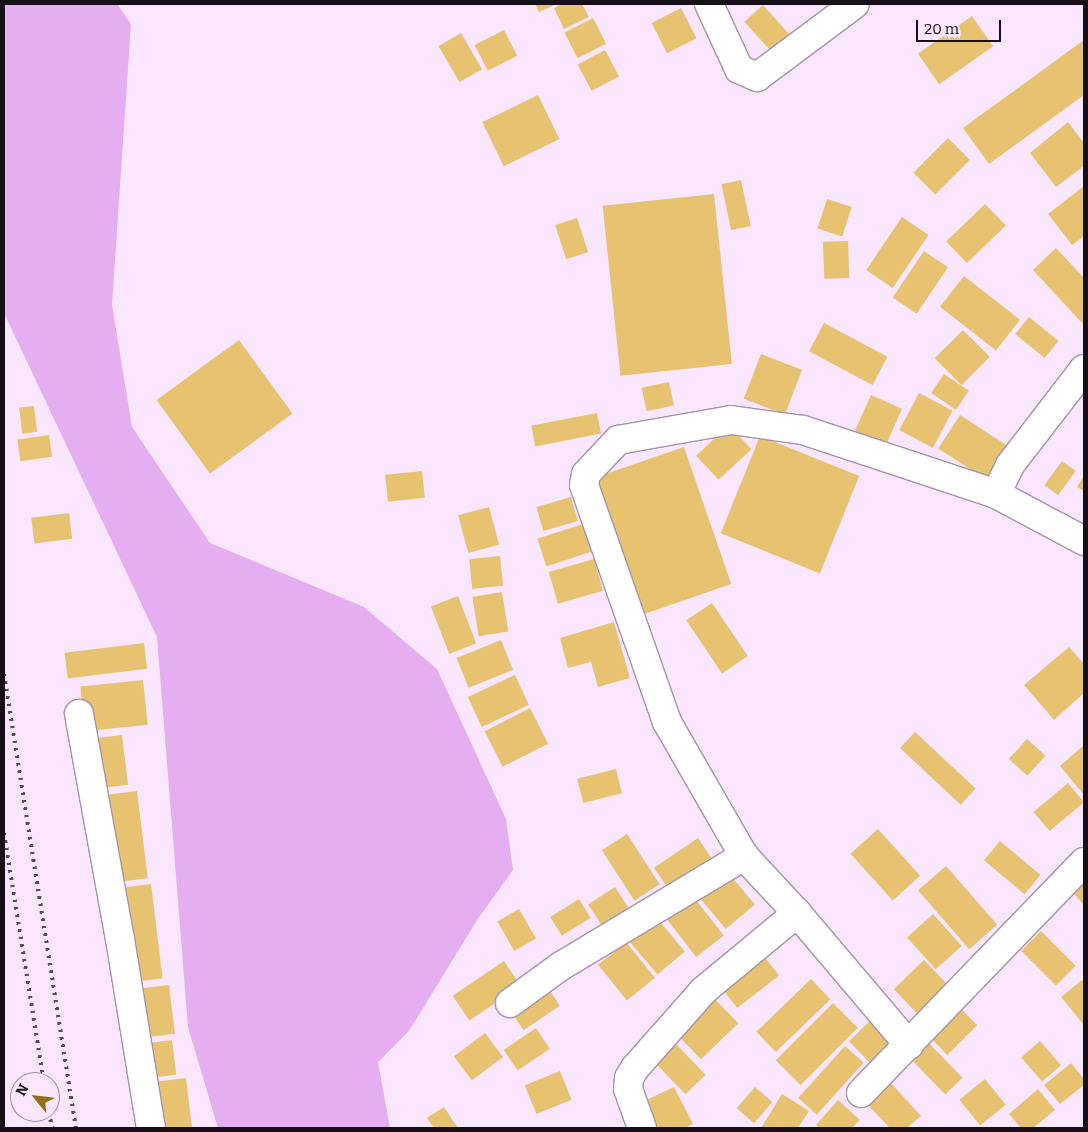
<!DOCTYPE html>
<html>
<head>
<meta charset="utf-8">
<style>
	body { margin:0 }
	#map { position:relative; width:1088px; height:1132px; overflow:hidden; background:#fae6fe; font-family:Bitter,serif }
	div>[style] { position:absolute }
	[style*='--x'] { left:calc(var(--x)*1px); top:calc(var(--y)*1px); width:calc(var(--w)*1px); rotate:calc(var(--a)*1deg) }
	.water>* { inset:0; background:#e5aef1 }
	.building>* { inset:0; background:#e7c371; transform-origin:0 0 }
	.roads { filter:drop-shadow(1px 0 #a593a9) drop-shadow(-1px 0 #a593a9) drop-shadow(0 1px #a593a9) drop-shadow(0 -1px #a593a9) }
	.minor>* { height:28px; margin:-14px; padding:0 14px; transform-origin:14px; border-radius:14px; background:#fff }
	.rail>* { height:4px; margin-top:-2px; transform-origin:0; background:repeating-linear-gradient(90deg,#564b59 0 2.5px,transparent 0 7.5px) }
	span { translate:-50% -50%; white-space:nowrap; text-align:center; line-height:1.15; -webkit-text-stroke:4px #fae6fe; paint-order:stroke }
	.frame { position:absolute; inset:0; border:5px solid #171019; pointer-events:none }
	.north { position:absolute; left:10px; top:1072px; width:50px; height:50px; box-sizing:border-box; background:#fae6fe; border:1px solid #9f90a2; border-radius:50%; rotate:299deg; font-size:14px; font-weight:700; line-height:20px; text-align:center; color:#171019 }
	.north::after { content:''; display:block; margin:auto; width:18px; height:22px; background:#917016; clip-path:polygon(50% 0,100% 100%,50% 72%,0 100%) }
	.scale { position:absolute; left:916px; top:20px; width:85px; height:22px; box-sizing:border-box; border:2px solid #171019; border-top:0; padding-left:6px; font-size:15px; line-height:18px; white-space:nowrap; color:#171019; -webkit-text-stroke:4px #fae6fe; paint-order:stroke }
</style>
</head>
<body>
<div id="map">
	<div class="water">
		<div style="clip-path:polygon(4px 4px,117px 4px,131px 24px,112px 305px,132px 427px,210px 543px,364px 607px,437px 669px,506px 819px,513px 870px,479px 917px,409px 1031px,378px 1062px,390px 1128px,218px 1128px,188px 1027px,157px 637px,4px 313px)"></div>
	</div>
	<div class="building">
		<div style="clip-path:polygon(535px 4px,557px 4px,539px 12px)"></div>
		<div style="clip-path:polygon(562px 4px,582px 4px,589px 17px,564px 29px,554px 8px)"></div>
		<div style="left:763px;top:5px;width:39px;height:25px;rotate:48deg"></div>
		<div style="left:681px;top:8px;width:34px;height:33px;rotate:63deg"></div>
		<div style="left:972px;top:16px;width:37px;height:66px;rotate:55deg"></div>
		<div style="left:593px;top:18px;width:29px;height:32px;rotate:63deg"></div>
		<div style="left:504px;top:30px;width:29px;height:33px;rotate:63deg"></div>
		<div style="left:461px;top:33px;width:42px;height:26px;rotate:60deg"></div>
		<div style="clip-path:polygon(1084px 40px,1084px 95px,989px 164px,963px 128px)"></div>
		<div style="left:605px;top:50px;width:30px;height:31px;rotate:62deg"></div>
		<div style="left:538px;top:95px;width:49px;height:62px;rotate:64deg"></div>
		<div style="clip-path:polygon(1068px 122px,1084px 143px,1084px 166px,1056px 187px,1030px 153px)"></div>
		<div style="left:948px;top:138px;width:31px;height:49px;rotate:45deg"></div>
		<div style="left:741px;top:180px;width:47px;height:20px;rotate:78deg"></div>
		<div style="clip-path:polygon(1084px 186px,1084px 236px,1072px 245px,1048px 214px)"></div>
		<div style="left:714px;top:194px;width:171px;height:112px;rotate:84deg"></div>
		<div style="left:827px;top:199px;width:26px;height:31px;rotate:18deg"></div>
		<div style="left:985px;top:204px;width:30px;height:54px;rotate:46deg"></div>
		<div style="left:902px;top:217px;width:32px;height:64px;rotate:34deg"></div>
		<div style="left:577px;top:218px;width:36px;height:23px;rotate:72deg"></div>
		<div style="left:848px;top:241px;width:37px;height:25px;rotate:88deg"></div>
		<div style="clip-path:polygon(1056px 248px,1084px 278px,1084px 321px,1082px 323px,1033px 270px)"></div>
		<div style="left:924px;top:251px;width:29px;height:56px;rotate:34deg"></div>
		<div style="left:964px;top:276px;width:71px;height:39px;rotate:38deg"></div>
		<div style="left:1029px;top:317px;width:38px;height:22px;rotate:39deg"></div>
		<div style="left:824px;top:323px;width:72px;height:32px;rotate:28deg"></div>
		<div style="left:963px;top:330px;width:38px;height:40px;rotate:45deg"></div>
		<div style="left:239px;top:340px;width:91px;height:102px;rotate:54deg"></div>
		<div style="left:761px;top:354px;width:44px;height:48px;rotate:21deg"></div>
		<div style="left:944px;top:374px;width:30px;height:23px;rotate:34deg"></div>
		<div style="left:669px;top:382px;width:24px;height:28px;rotate:78deg"></div>
		<div style="left:919px;top:393px;width:38px;height:42px;rotate:28deg"></div>
		<div style="left:871px;top:395px;width:34px;height:40px;rotate:24deg"></div>
		<div style="left:34px;top:406px;width:26px;height:15px;rotate:83deg"></div>
		<div style="left:597px;top:413px;width:21px;height:67px;rotate:79deg"></div>
		<div style="left:960px;top:415px;width:57px;height:40px;rotate:33deg"></div>
		<div style="left:729px;top:425px;width:33px;height:45px;rotate:47deg"></div>
		<div style="left:49px;top:435px;width:22px;height:32px;rotate:82deg"></div>
		<div style="left:760px;top:436px;width:107px;height:105px;rotate:22deg"></div>
		<div style="left:684px;top:447px;width:145px;height:97px;rotate:71deg"></div>
		<div style="left:1062px;top:461px;width:17px;height:30px;rotate:36deg"></div>
		<div style="left:422px;top:471px;width:27px;height:37px;rotate:84deg"></div>
		<div style="clip-path:polygon(1084px 476px,1084px 491px,1077px 487px)"></div>
		<div style="left:571px;top:497px;width:25px;height:36px;rotate:74deg"></div>
		<div style="left:489px;top:507px;width:39px;height:32px;rotate:75deg"></div>
		<div style="left:69px;top:513px;width:26px;height:38px;rotate:83deg"></div>
		<div style="left:583px;top:524px;width:29px;height:48px;rotate:72deg"></div>
		<div style="left:500px;top:556px;width:30px;height:31px;rotate:84deg"></div>
		<div style="left:594px;top:559px;width:33px;height:47px;rotate:74deg"></div>
		<div style="left:502px;top:592px;width:40px;height:30px;rotate:81deg"></div>
		<div style="left:458px;top:596px;width:51px;height:29px;rotate:69deg"></div>
		<div style="left:712px;top:603px;width:64px;height:31px;rotate:56deg"></div>
		<div style="clip-path:polygon(614px 622px,630px 678px,598px 687px,591px 662px,568px 668px,560px 638px)"></div>
		<div style="left:501px;top:640px;width:32px;height:48px;rotate:68deg"></div>
		<div style="left:144px;top:643px;width:26px;height:80px;rotate:83deg"></div>
		<div style="clip-path:polygon(1069px 647px,1084px 664px,1084px 693px,1054px 720px,1024px 685px)"></div>
		<div style="left:515px;top:675px;width:33px;height:52px;rotate:65deg"></div>
		<div style="left:143px;top:680px;width:45px;height:63px;rotate:84deg"></div>
		<div style="left:530px;top:708px;width:40px;height:51px;rotate:63deg"></div>
		<div style="left:915px;top:732px;width:83px;height:22px;rotate:43deg"></div>
		<div style="left:122px;top:735px;width:50px;height:27px;rotate:83deg"></div>
		<div style="left:1027px;top:739px;width:25px;height:27px;rotate:42deg"></div>
		<div style="clip-path:polygon(1084px 745px,1084px 795px,1060px 766px)"></div>
		<div style="left:616px;top:769px;width:25px;height:40px;rotate:76deg"></div>
		<div style="left:1068px;top:783px;width:25px;height:45px;rotate:50deg"></div>
		<div style="left:137px;top:791px;width:88px;height:30px;rotate:83deg"></div>
		<div style="left:878px;top:829px;width:63px;height:37px;rotate:48deg"></div>
		<div style="left:627px;top:834px;width:60px;height:30px;rotate:57deg"></div>
		<div style="left:698px;top:838px;width:29px;height:53px;rotate:56deg"></div>
		<div style="left:1000px;top:841px;width:53px;height:25px;rotate:40deg"></div>
		<div style="left:946px;top:866px;width:78px;height:37px;rotate:49deg"></div>
		<div style="left:726px;top:870px;width:45px;height:38px;rotate:50deg"></div>
		<div style="clip-path:polygon(1084px 877px,1084px 905px,1066px 885px)"></div>
		<div style="left:151px;top:884px;width:95px;height:28px;rotate:83deg"></div>
		<div style="left:615px;top:887px;width:30px;height:32px;rotate:57deg"></div>
		<div style="left:693px;top:896px;width:50px;height:35px;rotate:52deg"></div>
		<div style="left:579px;top:899px;width:22px;height:34px;rotate:58deg"></div>
		<div style="left:519px;top:909px;width:34px;height:25px;rotate:60deg"></div>
		<div style="left:933px;top:914px;width:43px;height:35px;rotate:48deg"></div>
		<div style="left:656px;top:917px;width:45px;height:36px;rotate:50deg"></div>
		<div style="left:1041px;top:931px;width:49px;height:28px;rotate:45deg"></div>
		<div style="left:626px;top:942px;width:46px;height:36px;rotate:51deg"></div>
		<div style="left:760px;top:951px;width:31px;height:53px;rotate:52deg"></div>
		<div style="left:924px;top:960px;width:39px;height:42px;rotate:46deg"></div>
		<div style="left:504px;top:961px;width:30px;height:62px;rotate:56deg"></div>
		<div style="left:811px;top:979px;width:28px;height:76px;rotate:46deg"></div>
		<div style="clip-path:polygon(1082px 980px,1084px 982px,1084px 1025px,1061px 997px)"></div>
		<div style="left:169px;top:985px;width:49px;height:31px;rotate:83deg"></div>
		<div style="left:546px;top:985px;width:25px;height:44px;rotate:56deg"></div>
		<div style="left:714px;top:998px;width:35px;height:52px;rotate:46deg"></div>
		<div style="left:833px;top:1003px;width:35px;height:81px;rotate:45deg"></div>
		<div style="left:956px;top:1004px;width:30px;height:42px;rotate:45deg"></div>
		<div style="left:872px;top:1019px;width:40px;height:32px;rotate:46deg"></div>
		<div style="left:536px;top:1028px;width:25px;height:39px;rotate:56deg"></div>
		<div style="left:485px;top:1033px;width:30px;height:39px;rotate:53deg"></div>
		<div style="left:925px;top:1039px;width:54px;height:24px;rotate:46deg"></div>
		<div style="left:172px;top:1040px;width:35px;height:29px;rotate:83deg"></div>
		<div style="left:673px;top:1041px;width:47px;height:28px;rotate:46deg"></div>
		<div style="left:1040px;top:1041px;width:32px;height:25px;rotate:49deg"></div>
		<div style="left:845px;top:1046px;width:25px;height:70px;rotate:42deg"></div>
		<div style="clip-path:polygon(1071px 1063px,1084px 1079px,1084px 1085px,1060px 1104px,1044px 1085px)"></div>
		<div style="left:560px;top:1071px;width:31px;height:38px;rotate:68deg"></div>
		<div style="left:186px;top:1078px;width:50px;height:29px;rotate:83deg"></div>
		<div style="left:985px;top:1079px;width:33px;height:33px;rotate:51deg"></div>
		<div style="clip-path:polygon(889px 1081px,921px 1116px,907px 1128px,890px 1128px,866px 1103px)"></div>
		<div style="clip-path:polygon(674px 1087px,693px 1124px,685px 1128px,658px 1128px,644px 1101px)"></div>
		<div style="left:755px;top:1087px;width:23px;height:28px;rotate:41deg"></div>
		<div style="clip-path:polygon(1038px 1089px,1055px 1110px,1033px 1128px,1021px 1128px,1009px 1114px)"></div>
		<div style="clip-path:polygon(782px 1094px,809px 1111px,798px 1128px,761px 1128px)"></div>
		<div style="clip-path:polygon(838px 1100px,860px 1120px,852px 1128px,820px 1128px,816px 1125px)"></div>
		<div style="clip-path:polygon(444px 1107px,458px 1128px,434px 1128px,427px 1118px)"></div>
	</div>
	<div class="roads">
		<div class="minor">
			<div style="--x:709;--y:4;--w:72;--a:65.2"></div>
			<div style="--x:739;--y:69;--w:20;--a:24"></div>
			<div style="--x:757;--y:77;--w:122;--a:-36.7"></div>
			<div style="--x:996;--y:494;--w:32;--a:-64"></div>
			<div style="--x:1010;--y:465;--w:121;--a:-52.4"></div>
			<div style="--x:79;--y:714;--w:229;--a:79.7"></div>
			<div style="--x:120;--y:939;--w:192;--a:80.7"></div>
			<div style="--x:510;--y:1003;--w:63;--a:-36"></div>
			<div style="--x:561;--y:966;--w:214;--a:-31"></div>
			<div style="--x:909;--y:1045;--w:173;--a:-130.3"></div>
			<div style="--x:797;--y:913;--w:78;--a:-132.9"></div>
			<div style="--x:744;--y:856;--w:155;--a:-119.9"></div>
			<div style="--x:667;--y:722;--w:251;--a:-109.3"></div>
			<div style="--x:584;--y:485;--w:11;--a:-80"></div>
			<div style="--x:586;--y:474;--w:47;--a:-46.7"></div>
			<div style="--x:618;--y:440;--w:115;--a:-10"></div>
			<div style="--x:731;--y:420;--w:73;--a:7.9"></div>
			<div style="--x:803;--y:430;--w:203;--a:18.3"></div>
			<div style="--x:996;--y:494;--w:100;--a:28.1"></div>
			<div style="--x:861;--y:1093;--w:321;--a:-46"></div>
			<div style="--x:642;--y:1128;--w:41;--a:-109.7"></div>
			<div style="--x:628;--y:1089;--w:11;--a:-85"></div>
			<div style="--x:629;--y:1078;--w:12;--a:-59"></div>
			<div style="--x:635;--y:1068;--w:104;--a:-48.5"></div>
			<div style="--x:704;--y:990;--w:121;--a:-39.6"></div>
		</div>
	</div>
	<div class="rail">
		<div style="--x:4;--y:674;--w:460;--a:81"></div>
		<div style="--x:4;--y:833;--w:252;--a:80.9"></div>
		<div style="--x:49;--y:1112;--w:16;--a:79"></div>
	</div>
	<div class="frame"></div>
	<div class="north">N</div>
	<div class="scale">20 m</div>
</div>
</body>
</html>
